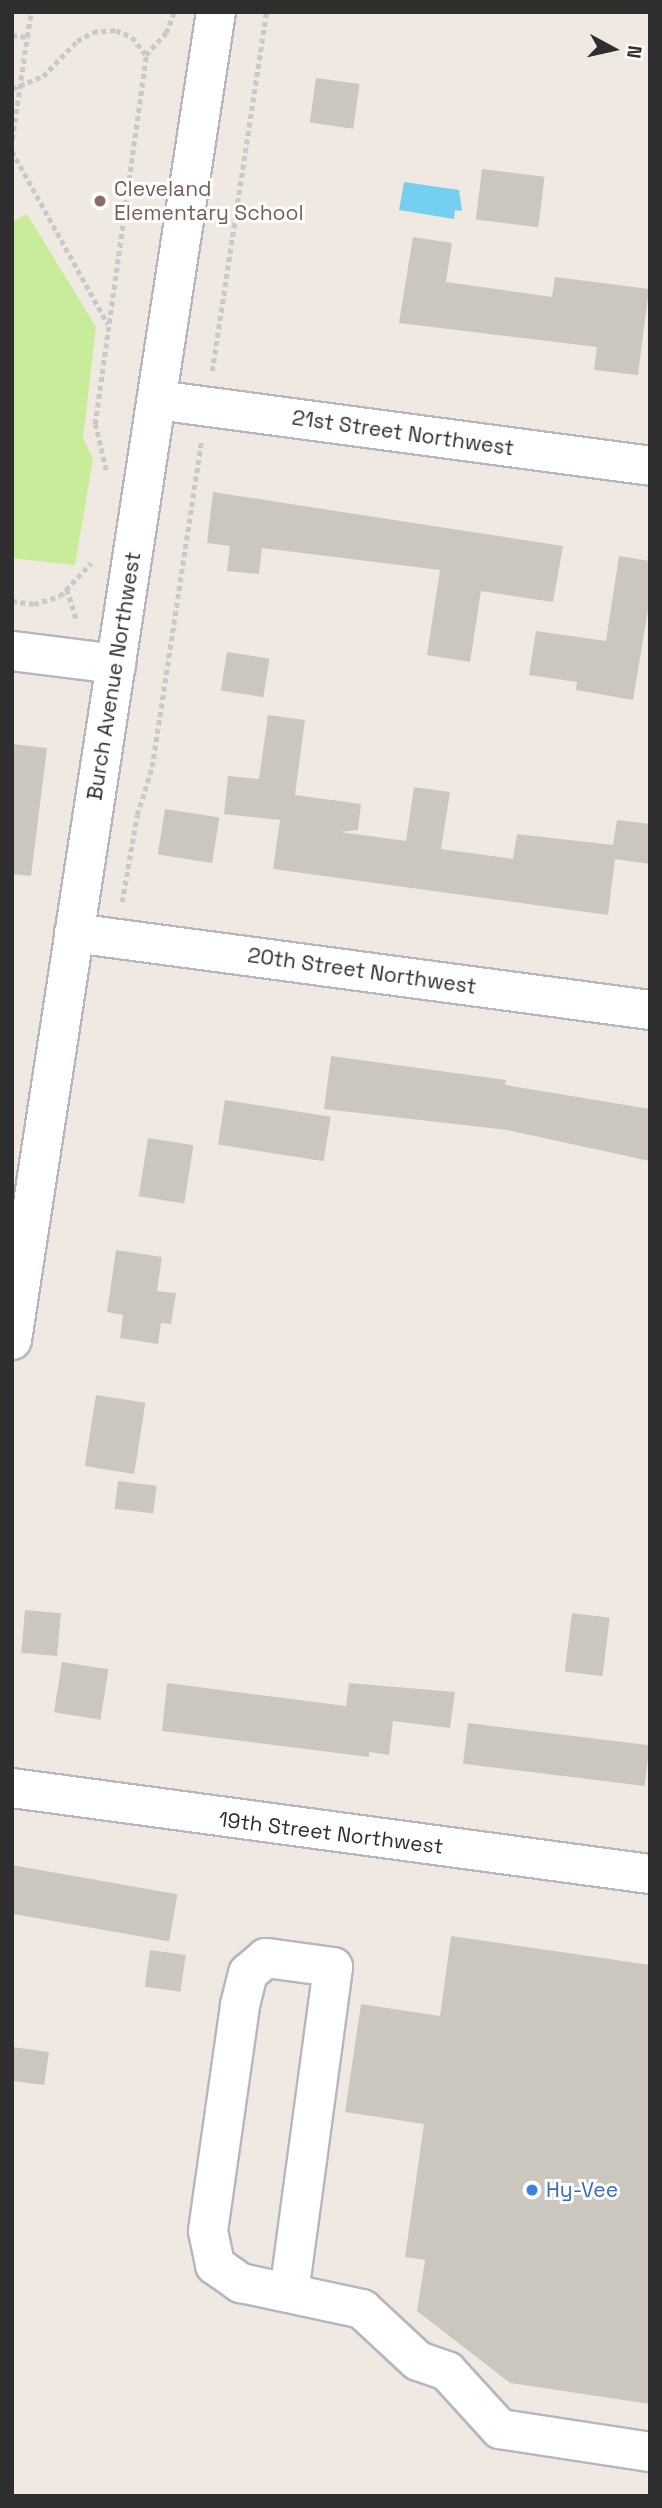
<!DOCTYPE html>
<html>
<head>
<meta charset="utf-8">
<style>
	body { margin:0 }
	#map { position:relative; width:662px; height:2508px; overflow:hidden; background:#efe9e1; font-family:"Space Grotesk",sans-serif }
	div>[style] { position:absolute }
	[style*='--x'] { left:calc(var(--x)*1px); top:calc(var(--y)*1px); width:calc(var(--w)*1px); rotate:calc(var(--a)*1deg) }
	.pitch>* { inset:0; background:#c9ec9a }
	.water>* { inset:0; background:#75cff0 }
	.building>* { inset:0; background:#cbc7bf; transform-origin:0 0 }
	.path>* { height:4.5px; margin-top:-2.25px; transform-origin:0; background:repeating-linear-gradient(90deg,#c9c9c9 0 5px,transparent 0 8.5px) }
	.roads { filter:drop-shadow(2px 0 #b4b7c1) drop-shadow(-2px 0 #b4b7c1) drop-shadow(0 2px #b4b7c1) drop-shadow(0 -2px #b4b7c1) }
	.minor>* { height:38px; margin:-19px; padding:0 19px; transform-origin:19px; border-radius:19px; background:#fff }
	.dots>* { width:19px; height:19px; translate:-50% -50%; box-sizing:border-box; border:4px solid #fff; border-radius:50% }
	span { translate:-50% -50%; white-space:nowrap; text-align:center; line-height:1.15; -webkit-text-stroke:6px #fff; paint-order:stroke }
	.education-label { font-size:21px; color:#785e54 }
	.left { translate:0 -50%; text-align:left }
	.street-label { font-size:21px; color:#2e2e2e }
	.shop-label { font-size:21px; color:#366cbe }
	.frame { position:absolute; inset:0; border:14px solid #2e2e2e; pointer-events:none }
	.north { position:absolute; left:578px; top:14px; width:70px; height:70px; -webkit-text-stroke:5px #fff; paint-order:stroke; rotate:98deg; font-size:19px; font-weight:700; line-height:28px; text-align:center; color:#2e2e2e }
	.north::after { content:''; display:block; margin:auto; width:24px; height:32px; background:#2e2e2e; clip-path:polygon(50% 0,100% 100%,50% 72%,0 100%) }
</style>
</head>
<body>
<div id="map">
	<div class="pitch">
		<div style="clip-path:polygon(27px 214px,96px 327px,83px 438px,93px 459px,75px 565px,12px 558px,12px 222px)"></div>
	</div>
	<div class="water">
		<div style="clip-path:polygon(404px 182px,459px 190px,462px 211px,455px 210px,454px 219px,399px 210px)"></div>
	</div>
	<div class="building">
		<div style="left:316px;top:78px;width:44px;height:45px;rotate:8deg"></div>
		<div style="left:482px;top:169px;width:63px;height:51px;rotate:7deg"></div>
		<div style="clip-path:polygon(413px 237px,452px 243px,446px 282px,552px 297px,555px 277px,649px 289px,638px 375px,594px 370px,597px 347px,399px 323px)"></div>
		<div style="clip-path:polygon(213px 492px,563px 546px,553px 602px,481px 591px,470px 662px,427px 655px,440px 570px,262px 548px,259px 574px,227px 571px,230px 546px,207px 543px)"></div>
		<div style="clip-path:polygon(619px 556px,650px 561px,650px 598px,633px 700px,576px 690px,577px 682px,529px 675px,536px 631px,606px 641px)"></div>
		<div style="left:227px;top:652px;width:43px;height:39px;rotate:9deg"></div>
		<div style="clip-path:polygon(268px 715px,305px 720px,295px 795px,361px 804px,358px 830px,340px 832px,406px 841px,414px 787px,450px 792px,441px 849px,513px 859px,517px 834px,613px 845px,617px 820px,650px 824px,650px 864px,615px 859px,608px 915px,273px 869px,280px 820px,224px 814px,228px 776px,259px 779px)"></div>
		<div style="clip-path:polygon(12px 744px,47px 748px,31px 876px,12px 874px)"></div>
		<div style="left:165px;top:809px;width:55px;height:46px;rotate:9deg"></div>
		<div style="clip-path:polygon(331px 1056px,506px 1080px,505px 1085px,650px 1109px,650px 1161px,507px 1130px,324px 1109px)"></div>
		<div style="left:225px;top:1100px;width:107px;height:45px;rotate:9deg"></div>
		<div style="left:148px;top:1138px;width:46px;height:59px;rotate:9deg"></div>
		<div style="clip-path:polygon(116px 1250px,162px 1257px,157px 1291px,176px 1293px,171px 1324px,161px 1323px,158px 1344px,120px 1338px,123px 1315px,107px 1312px)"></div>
		<div style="left:96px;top:1395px;width:50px;height:72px;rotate:9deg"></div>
		<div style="left:118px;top:1481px;width:39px;height:28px;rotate:7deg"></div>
		<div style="left:25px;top:1610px;width:36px;height:43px;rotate:5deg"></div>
		<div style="left:572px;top:1613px;width:38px;height:59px;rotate:7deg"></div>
		<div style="left:62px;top:1662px;width:47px;height:51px;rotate:9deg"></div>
		<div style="clip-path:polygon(167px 1683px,346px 1706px,349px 1683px,455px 1692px,450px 1728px,393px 1721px,389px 1755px,369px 1752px,369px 1757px,162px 1731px)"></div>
		<div style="left:468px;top:1723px;width:183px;height:41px;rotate:7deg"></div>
		<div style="left:12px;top:1865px;width:168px;height:48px;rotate:10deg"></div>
		<div style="clip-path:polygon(451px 1936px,650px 1965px,650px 2404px,510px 2383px,417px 2311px,425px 2260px,405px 2257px,424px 2124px,345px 2112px,361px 2004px,440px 2016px)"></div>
		<div style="left:150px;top:1950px;width:36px;height:37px;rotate:8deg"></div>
		<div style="clip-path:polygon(12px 2047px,49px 2052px,44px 2085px,12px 2081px)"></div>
	</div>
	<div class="path">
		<div style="--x:12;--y:35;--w:15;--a:8"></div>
		<div style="--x:27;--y:37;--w:25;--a:-81"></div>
		<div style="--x:12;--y:89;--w:34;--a:-23"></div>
		<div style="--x:43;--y:76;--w:49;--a:-45.8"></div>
		<div style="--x:77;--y:41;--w:18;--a:-29"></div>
		<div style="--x:93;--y:32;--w:23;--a:-5"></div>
		<div style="--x:116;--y:30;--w:17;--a:24"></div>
		<div style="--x:132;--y:37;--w:23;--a:52"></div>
		<div style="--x:12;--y:139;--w:103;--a:-81.6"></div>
		<div style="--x:12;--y:151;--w:198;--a:61"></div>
		<div style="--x:212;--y:371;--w:363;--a:-81.4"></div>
		<div style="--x:106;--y:470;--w:47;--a:-103.4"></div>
		<div style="--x:95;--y:424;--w:373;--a:-82.1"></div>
		<div style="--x:146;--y:55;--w:30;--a:-48"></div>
		<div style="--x:166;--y:33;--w:22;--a:-69"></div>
		<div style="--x:67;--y:589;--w:34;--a:73"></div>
		<div style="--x:12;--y:601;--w:22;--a:8"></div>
		<div style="--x:34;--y:604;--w:27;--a:-17"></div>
		<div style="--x:60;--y:596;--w:45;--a:-46.8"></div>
		<div style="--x:122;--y:902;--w:88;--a:-80.2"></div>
		<div style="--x:137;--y:815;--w:50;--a:-72.6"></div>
		<div style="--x:152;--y:767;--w:329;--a:-81.4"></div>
	</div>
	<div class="roads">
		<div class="minor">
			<div style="--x:157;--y:400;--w:497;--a:7.6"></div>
			<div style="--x:12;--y:651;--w:105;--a:7.1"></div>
			<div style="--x:74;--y:933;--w:581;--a:7.61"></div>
			<div style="--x:12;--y:1340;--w:1344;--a:-81.27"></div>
			<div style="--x:12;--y:1788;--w:644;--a:7.68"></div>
			<div style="--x:289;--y:2293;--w:329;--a:-82.3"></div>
			<div style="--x:333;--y:1967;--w:68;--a:-172.3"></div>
			<div style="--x:266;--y:1958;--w:23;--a:140"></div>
			<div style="--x:248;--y:1973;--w:34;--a:104"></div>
			<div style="--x:240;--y:2006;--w:227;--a:98.1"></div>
			<div style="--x:208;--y:2231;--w:35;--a:78"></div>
			<div style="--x:215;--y:2265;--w:32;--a:35"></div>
			<div style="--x:241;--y:2283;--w:124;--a:12.1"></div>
			<div style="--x:362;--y:2309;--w:76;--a:42.9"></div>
			<div style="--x:418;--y:2361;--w:31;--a:19"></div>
			<div style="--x:447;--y:2371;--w:79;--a:47.6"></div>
			<div style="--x:500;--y:2429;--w:152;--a:8.7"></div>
		</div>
	</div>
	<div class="dots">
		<div style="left:100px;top:201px;background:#8d6e63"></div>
		<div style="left:532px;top:2190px;background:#3f7fe0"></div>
	</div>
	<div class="education-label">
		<span class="left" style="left:114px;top:201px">Cleveland<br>Elementary School</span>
	</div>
	<div class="street-label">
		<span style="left:403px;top:433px;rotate:8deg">21st Street Northwest</span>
		<span style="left:114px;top:676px;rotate:-81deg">Burch Avenue Northwest</span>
		<span style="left:362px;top:971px;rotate:8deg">20th Street Northwest</span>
		<span style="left:331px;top:1833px;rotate:7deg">19th Street Northwest</span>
	</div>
	<div class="shop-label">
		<span class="left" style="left:546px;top:2190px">Hy-Vee</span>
	</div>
	<div class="frame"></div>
	<div class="north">N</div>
</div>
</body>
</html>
